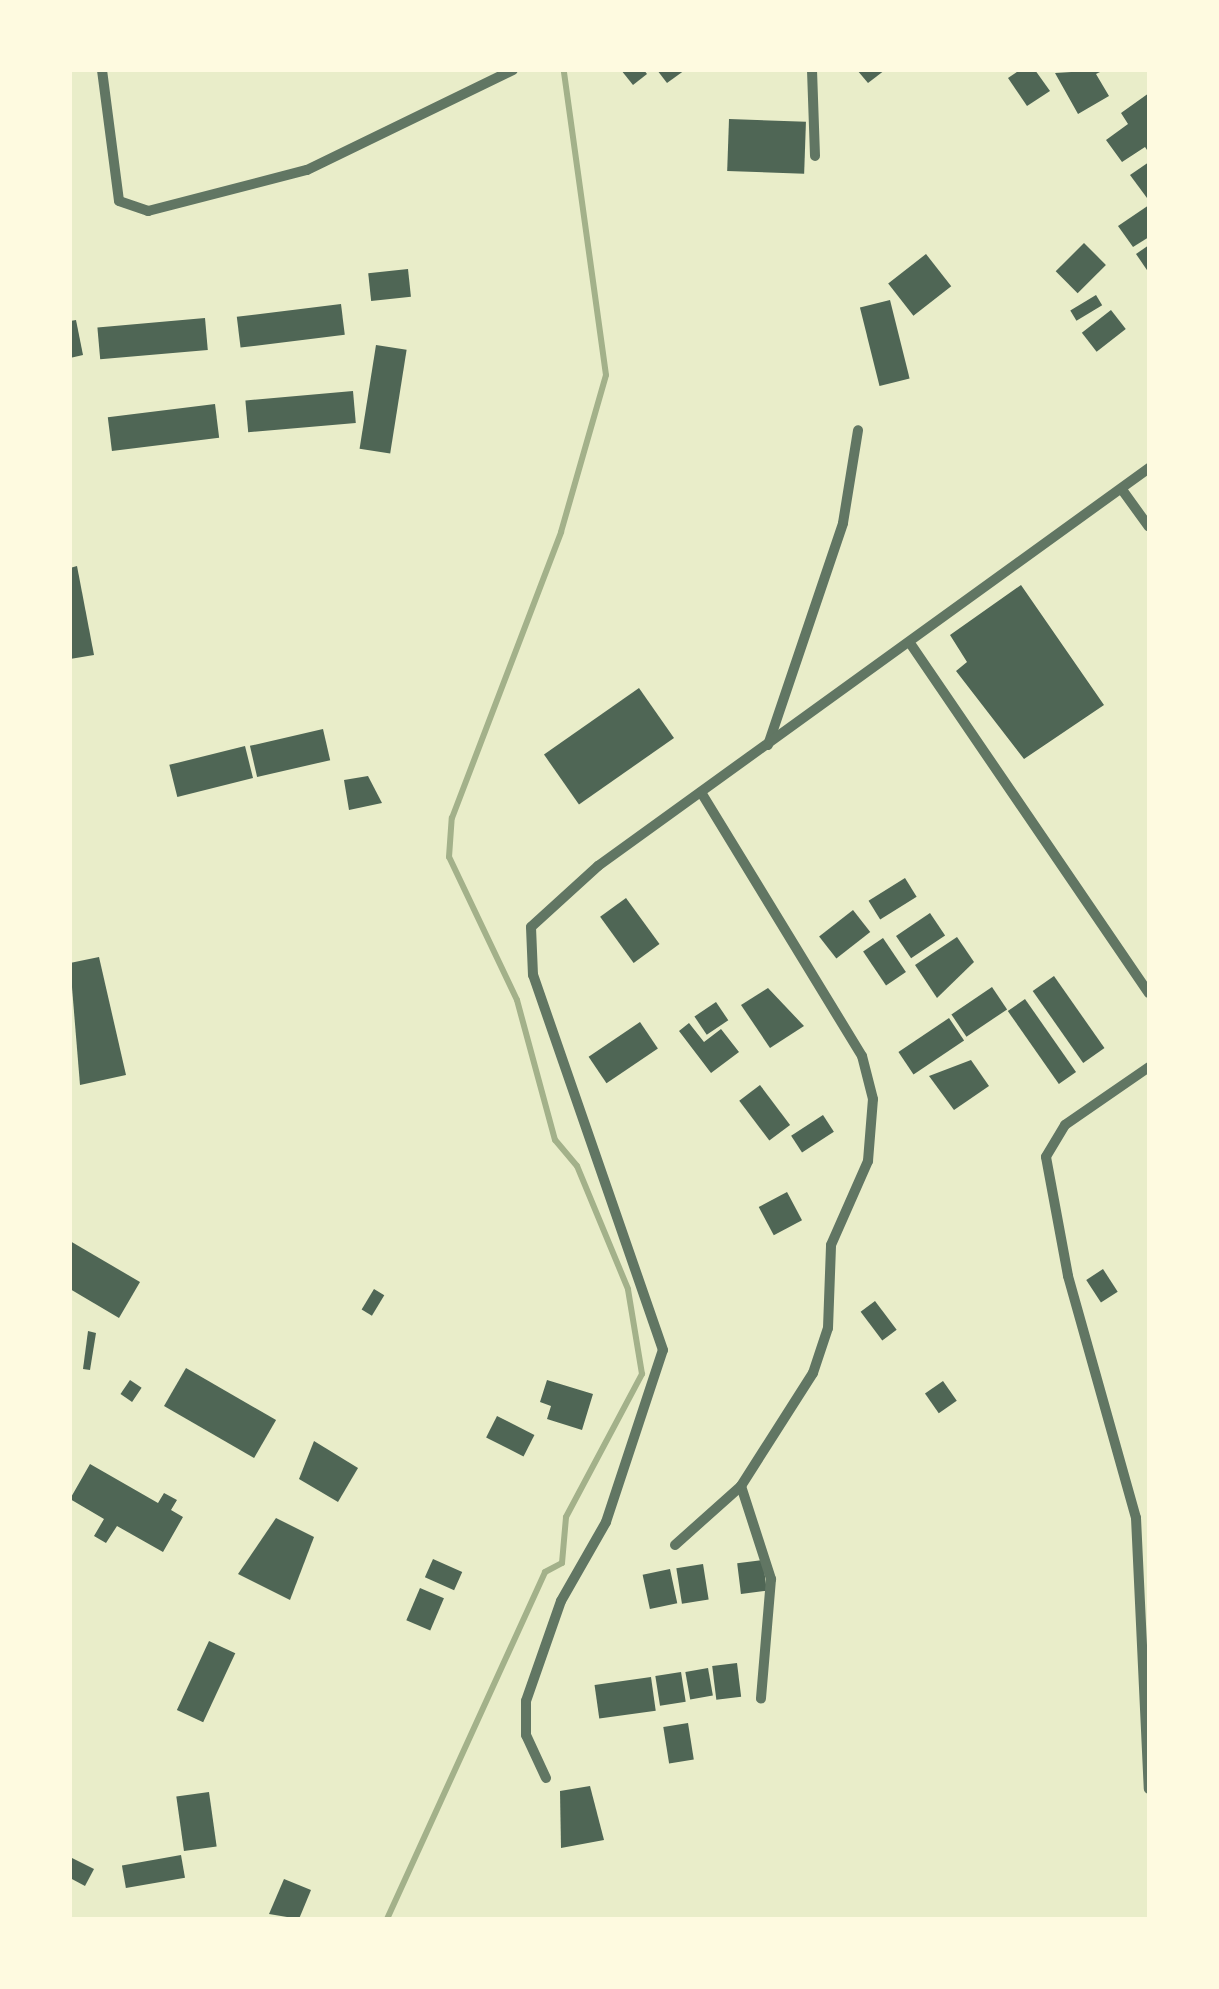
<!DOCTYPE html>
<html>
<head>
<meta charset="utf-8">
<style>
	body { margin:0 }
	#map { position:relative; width:1219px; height:1989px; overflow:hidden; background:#e9edc9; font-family:Roboto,sans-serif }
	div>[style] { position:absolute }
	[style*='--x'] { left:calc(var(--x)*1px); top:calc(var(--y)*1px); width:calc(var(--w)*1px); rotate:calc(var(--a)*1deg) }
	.stream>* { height:6px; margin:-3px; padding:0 3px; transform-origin:3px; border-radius:3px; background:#a3b18a }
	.building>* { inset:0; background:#4f6655; transform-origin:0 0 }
	.minor>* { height:10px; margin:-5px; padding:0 5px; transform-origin:5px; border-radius:5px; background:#617663 }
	span { translate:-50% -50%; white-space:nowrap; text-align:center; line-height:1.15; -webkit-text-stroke:9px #fefae0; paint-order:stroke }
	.frame { position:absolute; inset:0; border:72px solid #fefae0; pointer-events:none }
</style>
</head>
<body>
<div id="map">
	<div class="stream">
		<div style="--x:387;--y:1919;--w:381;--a:-65.5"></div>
		<div style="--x:545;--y:1572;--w:19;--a:-28"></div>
		<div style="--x:562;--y:1563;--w:46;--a:-85"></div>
		<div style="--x:566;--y:1517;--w:162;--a:-62"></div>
		<div style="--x:642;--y:1374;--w:86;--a:-99.4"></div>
		<div style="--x:628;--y:1289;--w:133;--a:-112.5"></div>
		<div style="--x:577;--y:1166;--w:34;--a:-130"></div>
		<div style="--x:555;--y:1140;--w:145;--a:-105.2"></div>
		<div style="--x:517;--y:1000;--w:158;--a:-115.4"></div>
		<div style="--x:449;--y:857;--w:39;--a:-86"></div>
		<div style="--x:452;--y:818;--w:306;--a:-69.1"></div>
		<div style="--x:561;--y:532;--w:163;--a:-74"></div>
		<div style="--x:606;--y:375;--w:306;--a:-97.9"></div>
	</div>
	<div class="building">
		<div style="clip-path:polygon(621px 70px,644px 70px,647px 74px,633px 85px)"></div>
		<div style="clip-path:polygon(657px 70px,685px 70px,667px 83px)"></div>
		<div style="clip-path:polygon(857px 70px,885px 70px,868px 83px)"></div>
		<div style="clip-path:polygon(1020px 70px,1035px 70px,1050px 91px,1027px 106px,1008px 78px)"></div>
		<div style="clip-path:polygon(1104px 70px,1096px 74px,1109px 96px,1078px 114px,1055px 73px)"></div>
		<div style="clip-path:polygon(1149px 93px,1149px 153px,1145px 147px,1122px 162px,1106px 140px,1128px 124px,1121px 113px)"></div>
		<div style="left:729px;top:119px;width:77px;height:52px;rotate:2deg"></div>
		<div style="clip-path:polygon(1149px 162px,1149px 196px,1147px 198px,1130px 175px)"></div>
		<div style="clip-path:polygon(1149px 205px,1149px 237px,1133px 247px,1118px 226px)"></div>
		<div style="left:1084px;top:243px;width:31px;height:40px;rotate:45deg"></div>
		<div style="clip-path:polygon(1149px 245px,1149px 273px,1136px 254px)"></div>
		<div style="left:926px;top:254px;width:41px;height:48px;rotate:52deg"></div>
		<div style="left:408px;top:269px;width:28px;height:40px;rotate:84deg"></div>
		<div style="left:1096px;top:295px;width:12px;height:30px;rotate:59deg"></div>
		<div style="left:890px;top:300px;width:81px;height:31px;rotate:76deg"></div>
		<div style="left:341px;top:304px;width:31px;height:105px;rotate:83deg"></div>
		<div style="left:1111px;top:310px;width:24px;height:37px;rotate:52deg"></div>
		<div style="left:205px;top:318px;width:32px;height:108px;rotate:85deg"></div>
		<div style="clip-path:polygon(76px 320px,83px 355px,70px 358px,70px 321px)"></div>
		<div style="left:376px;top:345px;width:31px;height:105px;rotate:9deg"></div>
		<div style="left:353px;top:391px;width:32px;height:108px;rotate:85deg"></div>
		<div style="left:215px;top:404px;width:34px;height:108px;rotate:83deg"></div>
		<div style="clip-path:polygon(77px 566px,94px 655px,70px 659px,70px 568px)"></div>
		<div style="clip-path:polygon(1021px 585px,1104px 705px,1024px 759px,956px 671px,967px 662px,950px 635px)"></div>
		<div style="left:639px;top:688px;width:61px;height:116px;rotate:55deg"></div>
		<div style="left:323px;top:729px;width:32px;height:75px;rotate:77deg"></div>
		<div style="left:245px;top:746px;width:33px;height:78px;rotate:76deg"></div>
		<div style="clip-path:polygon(368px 776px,382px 803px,349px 810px,344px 780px)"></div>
		<div style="left:905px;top:878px;width:22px;height:43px;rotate:58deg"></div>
		<div style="left:626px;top:898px;width:57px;height:32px;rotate:54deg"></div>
		<div style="left:853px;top:910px;width:28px;height:43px;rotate:52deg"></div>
		<div style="left:930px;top:913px;width:27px;height:41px;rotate:56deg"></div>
		<div style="clip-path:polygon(957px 937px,974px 962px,937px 998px,915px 965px)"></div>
		<div style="left:883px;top:938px;width:41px;height:24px;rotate:56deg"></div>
		<div style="clip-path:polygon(99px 957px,126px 1075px,80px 1085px,70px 963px)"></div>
		<div style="left:1054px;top:976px;width:88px;height:26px;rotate:55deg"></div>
		<div style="left:992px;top:987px;width:27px;height:49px;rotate:56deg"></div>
		<div style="clip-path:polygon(768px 988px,804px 1026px,770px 1048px,741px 1005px)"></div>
		<div style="left:1025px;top:999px;width:89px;height:21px;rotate:55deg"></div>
		<div style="left:716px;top:1002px;width:22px;height:26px;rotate:56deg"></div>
		<div style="left:949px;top:1018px;width:27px;height:61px;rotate:56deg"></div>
		<div style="left:640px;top:1022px;width:32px;height:62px;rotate:56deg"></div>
		<div style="clip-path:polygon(689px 1023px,704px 1042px,721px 1029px,739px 1052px,711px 1073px,679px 1031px)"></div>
		<div style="clip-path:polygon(971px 1060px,989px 1086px,954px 1110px,929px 1076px)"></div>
		<div style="left:760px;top:1085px;width:50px;height:26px;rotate:53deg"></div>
		<div style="left:823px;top:1115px;width:20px;height:38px;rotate:57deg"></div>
		<div style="left:787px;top:1192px;width:32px;height:32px;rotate:62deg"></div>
		<div style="clip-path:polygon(70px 1241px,140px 1282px,119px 1318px,70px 1289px)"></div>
		<div style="left:1103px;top:1269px;width:27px;height:20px;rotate:57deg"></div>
		<div style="left:374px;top:1289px;width:12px;height:24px;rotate:31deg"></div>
		<div style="left:875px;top:1301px;width:36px;height:18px;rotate:53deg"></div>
		<div style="clip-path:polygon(88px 1331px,96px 1333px,90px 1370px,83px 1369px)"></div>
		<div style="left:186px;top:1368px;width:104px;height:44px;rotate:30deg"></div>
		<div style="left:130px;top:1380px;width:14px;height:17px;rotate:34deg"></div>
		<div style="clip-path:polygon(547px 1380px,593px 1394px,582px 1430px,547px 1419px,551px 1406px,540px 1402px)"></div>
		<div style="left:943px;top:1381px;width:24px;height:22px;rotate:55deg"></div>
		<div style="left:497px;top:1416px;width:42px;height:24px;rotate:27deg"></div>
		<div style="clip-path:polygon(314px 1441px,358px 1468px,338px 1502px,299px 1479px)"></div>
		<div style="clip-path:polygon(90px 1464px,158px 1503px,164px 1493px,177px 1500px,171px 1510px,183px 1517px,163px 1552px,117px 1526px,106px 1543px,94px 1536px,104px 1519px,70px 1499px)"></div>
		<div style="clip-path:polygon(276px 1518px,314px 1537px,290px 1600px,238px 1574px)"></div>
		<div style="left:433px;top:1559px;width:32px;height:20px;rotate:24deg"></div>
		<div style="left:763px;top:1560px;width:31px;height:26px;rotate:83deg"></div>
		<div style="left:703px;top:1564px;width:36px;height:27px;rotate:81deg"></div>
		<div style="left:670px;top:1569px;width:35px;height:28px;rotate:78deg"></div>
		<div style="left:420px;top:1588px;width:26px;height:35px;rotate:23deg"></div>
		<div style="left:209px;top:1641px;width:29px;height:76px;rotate:25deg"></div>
		<div style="left:737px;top:1663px;width:34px;height:25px;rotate:83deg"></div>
		<div style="left:708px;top:1668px;width:28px;height:23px;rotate:80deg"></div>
		<div style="left:681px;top:1672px;width:30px;height:26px;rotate:81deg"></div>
		<div style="left:651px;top:1677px;width:34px;height:57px;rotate:82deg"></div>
		<div style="left:688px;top:1723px;width:37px;height:25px;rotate:81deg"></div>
		<div style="clip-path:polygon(590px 1786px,604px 1840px,561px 1848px,560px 1791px)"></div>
		<div style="left:209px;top:1792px;width:55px;height:33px;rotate:82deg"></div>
		<div style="left:181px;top:1855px;width:23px;height:60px;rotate:80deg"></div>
		<div style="clip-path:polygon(70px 1857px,94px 1869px,85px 1886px,70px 1878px)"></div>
		<div style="clip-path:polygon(284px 1879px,311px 1890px,299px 1919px,269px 1914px)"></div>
	</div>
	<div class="minor">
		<div style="--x:102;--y:70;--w:132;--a:82.6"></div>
		<div style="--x:119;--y:201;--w:31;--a:19"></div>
		<div style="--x:148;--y:211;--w:164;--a:-14.5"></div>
		<div style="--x:307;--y:170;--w:229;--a:-25.9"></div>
		<div style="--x:812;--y:70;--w:86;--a:88"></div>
		<div style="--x:1123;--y:491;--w:44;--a:54.2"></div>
		<div style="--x:912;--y:646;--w:420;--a:55.7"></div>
		<div style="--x:768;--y:745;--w:234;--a:-71.3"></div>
		<div style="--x:843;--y:523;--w:94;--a:-80.8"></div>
		<div style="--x:1149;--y:1067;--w:102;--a:145.4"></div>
		<div style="--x:1065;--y:1125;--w:37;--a:121"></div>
		<div style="--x:1046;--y:1157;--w:121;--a:79.5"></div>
		<div style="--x:1068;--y:1276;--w:251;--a:74.3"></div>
		<div style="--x:1136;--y:1518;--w:271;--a:87.3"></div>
		<div style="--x:741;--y:1486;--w:98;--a:72.1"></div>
		<div style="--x:771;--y:1579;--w:120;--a:94.8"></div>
		<div style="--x:675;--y:1545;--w:89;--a:-41.8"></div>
		<div style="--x:741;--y:1486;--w:134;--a:-57.5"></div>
		<div style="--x:813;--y:1373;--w:47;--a:-71.6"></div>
		<div style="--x:828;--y:1328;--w:83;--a:-87.9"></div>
		<div style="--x:831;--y:1245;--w:92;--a:-66.2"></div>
		<div style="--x:868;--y:1161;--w:62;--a:-85.4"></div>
		<div style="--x:873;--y:1099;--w:44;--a:-104.3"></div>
		<div style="--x:862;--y:1056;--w:309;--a:-121.4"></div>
		<div style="--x:546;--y:1778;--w:47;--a:-114.9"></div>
		<div style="--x:526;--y:1735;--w:34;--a:-90"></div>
		<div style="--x:526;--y:1701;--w:106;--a:-70.7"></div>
		<div style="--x:561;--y:1601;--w:91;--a:-60.3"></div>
		<div style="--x:606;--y:1522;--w:181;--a:-71.7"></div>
		<div style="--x:663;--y:1350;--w:397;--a:-109.1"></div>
		<div style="--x:533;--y:975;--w:48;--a:-92.4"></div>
		<div style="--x:531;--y:927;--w:91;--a:-42.3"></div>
		<div style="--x:598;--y:866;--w:680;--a:-35.84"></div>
	</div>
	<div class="frame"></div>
</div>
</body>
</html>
